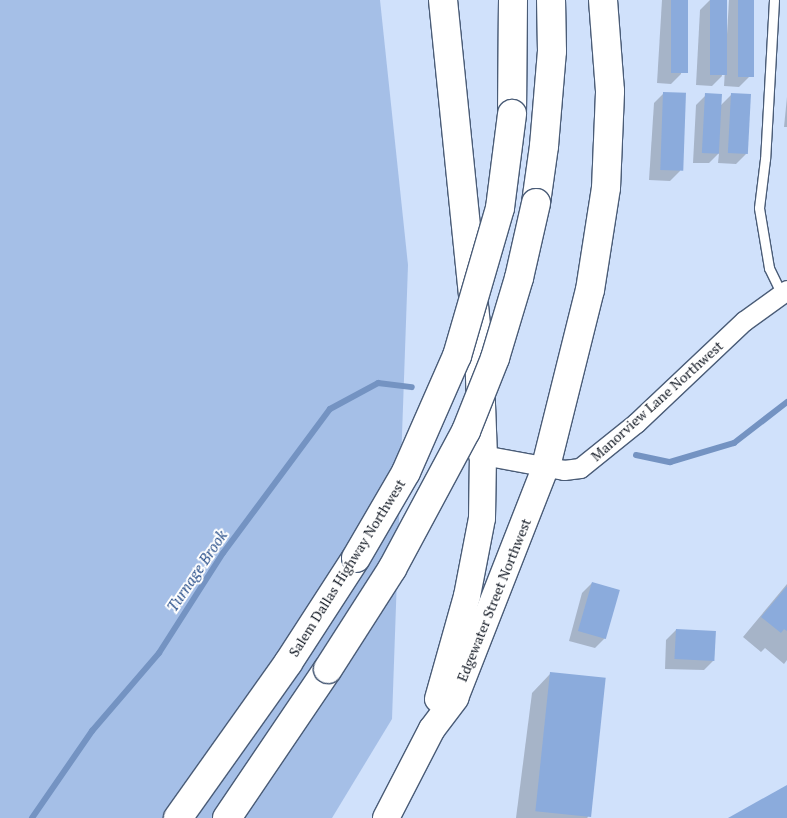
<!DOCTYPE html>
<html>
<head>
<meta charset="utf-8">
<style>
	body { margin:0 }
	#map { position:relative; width:787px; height:818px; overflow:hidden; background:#d0e1fb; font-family:"PT Serif",serif }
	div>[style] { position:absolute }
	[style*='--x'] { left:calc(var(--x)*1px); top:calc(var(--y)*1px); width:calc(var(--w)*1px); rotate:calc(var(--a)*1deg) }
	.green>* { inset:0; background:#a5bfe7 }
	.shadow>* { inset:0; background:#0003 }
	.stream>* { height:6px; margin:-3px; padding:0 3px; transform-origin:3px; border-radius:3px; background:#7493c2 }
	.building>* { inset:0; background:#8babdc; transform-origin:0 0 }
	.roads { filter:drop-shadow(1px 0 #4a5c77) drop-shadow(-1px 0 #4a5c77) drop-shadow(0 1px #4a5c77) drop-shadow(0 -1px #4a5c77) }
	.service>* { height:9px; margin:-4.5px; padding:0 4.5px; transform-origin:4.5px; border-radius:4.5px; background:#fff }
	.minor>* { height:19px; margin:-9.5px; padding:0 9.5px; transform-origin:9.5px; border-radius:9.5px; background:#fff }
	.secondary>* { height:26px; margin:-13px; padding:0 13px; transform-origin:13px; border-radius:13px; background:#fff }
	.trunk>* { height:28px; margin:-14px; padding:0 14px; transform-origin:14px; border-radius:14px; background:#fff }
	.bridges { filter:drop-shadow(1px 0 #4a5c77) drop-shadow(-1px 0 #4a5c77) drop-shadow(0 1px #4a5c77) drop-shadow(0 -1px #4a5c77) }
	.trunk-bridge>* { height:28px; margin:-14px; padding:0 14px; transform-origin:14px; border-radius:14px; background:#fff }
	span { translate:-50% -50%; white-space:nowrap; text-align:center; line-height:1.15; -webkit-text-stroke:4px #fff; paint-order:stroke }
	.street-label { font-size:14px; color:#0c131e }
	.water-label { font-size:15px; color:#254c88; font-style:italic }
</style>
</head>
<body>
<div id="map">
	<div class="green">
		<div style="clip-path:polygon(0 0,380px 0,408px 265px,392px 719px,332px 818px,0 818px)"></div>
	</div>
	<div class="shadow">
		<div style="clip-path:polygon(662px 0,686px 0,681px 74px,671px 84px,657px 83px)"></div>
		<div style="clip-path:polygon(710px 0,722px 76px,712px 86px,696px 85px,700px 10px)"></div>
		<div style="clip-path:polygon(729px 0,753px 0,749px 77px,739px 87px,724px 86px)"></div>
		<div style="clip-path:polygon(664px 93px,680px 171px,670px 181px,649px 180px,654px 103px)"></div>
		<div style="clip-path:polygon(732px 94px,746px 154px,736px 164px,718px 163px,719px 153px,709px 163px,693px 163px,696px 105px,706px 95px,721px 105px)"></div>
		<div style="clip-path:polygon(787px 97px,787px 127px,784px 127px)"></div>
		<div style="clip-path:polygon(592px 583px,618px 590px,605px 638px,595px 648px,569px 641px,582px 593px)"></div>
		<div style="clip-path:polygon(787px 584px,787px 660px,784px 664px,765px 648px,761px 652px,743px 637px)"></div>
		<div style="clip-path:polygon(676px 630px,714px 660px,704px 670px,665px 669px,666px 640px)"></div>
		<div style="clip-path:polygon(551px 673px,588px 817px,587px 818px,516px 818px,532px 693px)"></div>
	</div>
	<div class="stream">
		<div style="--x:636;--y:455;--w:35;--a:12"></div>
		<div style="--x:670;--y:462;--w:67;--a:-16.5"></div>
		<div style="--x:734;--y:443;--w:67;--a:-37.7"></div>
		<div style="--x:32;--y:818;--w:106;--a:-55.4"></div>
		<div style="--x:92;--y:731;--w:103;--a:-49.3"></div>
		<div style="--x:159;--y:653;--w:119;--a:-57.4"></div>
		<div style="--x:223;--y:553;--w:179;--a:-53.4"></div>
		<div style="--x:330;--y:409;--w:55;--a:-28.4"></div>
		<div style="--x:378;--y:383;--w:34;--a:7"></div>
	</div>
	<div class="building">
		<div style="left:671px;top:0;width:17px;height:73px"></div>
		<div style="left:710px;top:0;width:17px;height:75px"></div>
		<div style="left:738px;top:0;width:16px;height:77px"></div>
		<div style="left:663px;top:92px;width:23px;height:78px;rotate:2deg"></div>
		<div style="left:705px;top:93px;width:17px;height:60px;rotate:3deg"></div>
		<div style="left:731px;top:93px;width:20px;height:60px;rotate:3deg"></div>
		<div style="left:592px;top:582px;width:29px;height:51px;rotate:16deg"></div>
		<div style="clip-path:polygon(787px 586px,787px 631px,784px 629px,781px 633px,761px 617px)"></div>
		<div style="left:676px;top:629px;width:40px;height:30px;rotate:3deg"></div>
		<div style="left:550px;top:672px;width:56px;height:140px;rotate:6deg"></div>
		<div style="clip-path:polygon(787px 785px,787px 818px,728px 818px)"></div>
	</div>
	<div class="roads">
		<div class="service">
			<div style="--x:774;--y:0;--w:159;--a:93.2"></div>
			<div style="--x:765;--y:159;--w:49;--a:97"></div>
			<div style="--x:759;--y:208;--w:61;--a:80.5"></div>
			<div style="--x:769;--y:268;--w:28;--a:64"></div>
		</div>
		<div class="minor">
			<div style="--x:483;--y:455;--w:82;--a:10.5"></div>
			<div style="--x:564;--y:470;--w:16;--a:-7"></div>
			<div style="--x:580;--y:468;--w:72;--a:-38.8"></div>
			<div style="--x:636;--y:423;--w:149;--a:-43.4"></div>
			<div style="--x:744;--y:321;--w:53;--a:-35.8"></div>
		</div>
		<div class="secondary">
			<div style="--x:438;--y:699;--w:107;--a:-74.3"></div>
			<div style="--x:467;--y:596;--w:79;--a:-79.1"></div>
			<div style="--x:482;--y:518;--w:63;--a:-89.1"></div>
			<div style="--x:386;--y:818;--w:100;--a:-62.7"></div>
			<div style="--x:432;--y:729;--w:39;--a:-53"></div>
			<div style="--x:455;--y:698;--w:249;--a:-68.6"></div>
		</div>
		<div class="trunk">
			<div style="--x:443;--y:0;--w:354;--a:84.2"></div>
			<div style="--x:479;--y:352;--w:103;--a:87.8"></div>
			<div style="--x:512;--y:114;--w:114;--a:-89.5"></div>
			<div style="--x:536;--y:203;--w:58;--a:-82"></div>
			<div style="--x:544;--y:146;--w:95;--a:-85.2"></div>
			<div style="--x:552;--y:51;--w:51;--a:-91.1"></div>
			<div style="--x:546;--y:466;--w:181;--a:-76"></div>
			<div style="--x:590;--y:290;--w:103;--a:-81.1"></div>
			<div style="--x:606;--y:188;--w:97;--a:-87.6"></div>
			<div style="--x:610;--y:91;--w:91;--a:-94.4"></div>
			<div style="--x:178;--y:818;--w:190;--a:-54.6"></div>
			<div style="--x:288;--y:663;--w:125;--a:-57.1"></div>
			<div style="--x:227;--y:818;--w:180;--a:-55.9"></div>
		</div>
	</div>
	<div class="bridges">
		<div class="trunk-bridge">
			<div style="--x:356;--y:558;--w:99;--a:-59.8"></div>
			<div style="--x:406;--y:472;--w:127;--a:-66.3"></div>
			<div style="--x:457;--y:356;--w:154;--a:-73.8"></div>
			<div style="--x:500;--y:208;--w:95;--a:-82.7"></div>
			<div style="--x:328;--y:669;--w:119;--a:-57.4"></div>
			<div style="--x:392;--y:569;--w:157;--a:-61.8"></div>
			<div style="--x:466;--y:431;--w:79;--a:-68.3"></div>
			<div style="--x:495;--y:358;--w:84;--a:-73.3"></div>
			<div style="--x:519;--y:278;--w:77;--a:-77.2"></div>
		</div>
	</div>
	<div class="street-label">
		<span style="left:657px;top:401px;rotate:-42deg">Manorview Lane Northwest</span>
		<span style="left:347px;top:568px;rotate:-58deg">Salem Dallas Highway Northwest</span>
		<span style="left:494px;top:600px;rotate:-68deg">Edgewater Street Northwest</span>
	</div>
	<div class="water-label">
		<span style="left:197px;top:571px;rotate:-56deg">Turnage Brook</span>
	</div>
</div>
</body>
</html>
